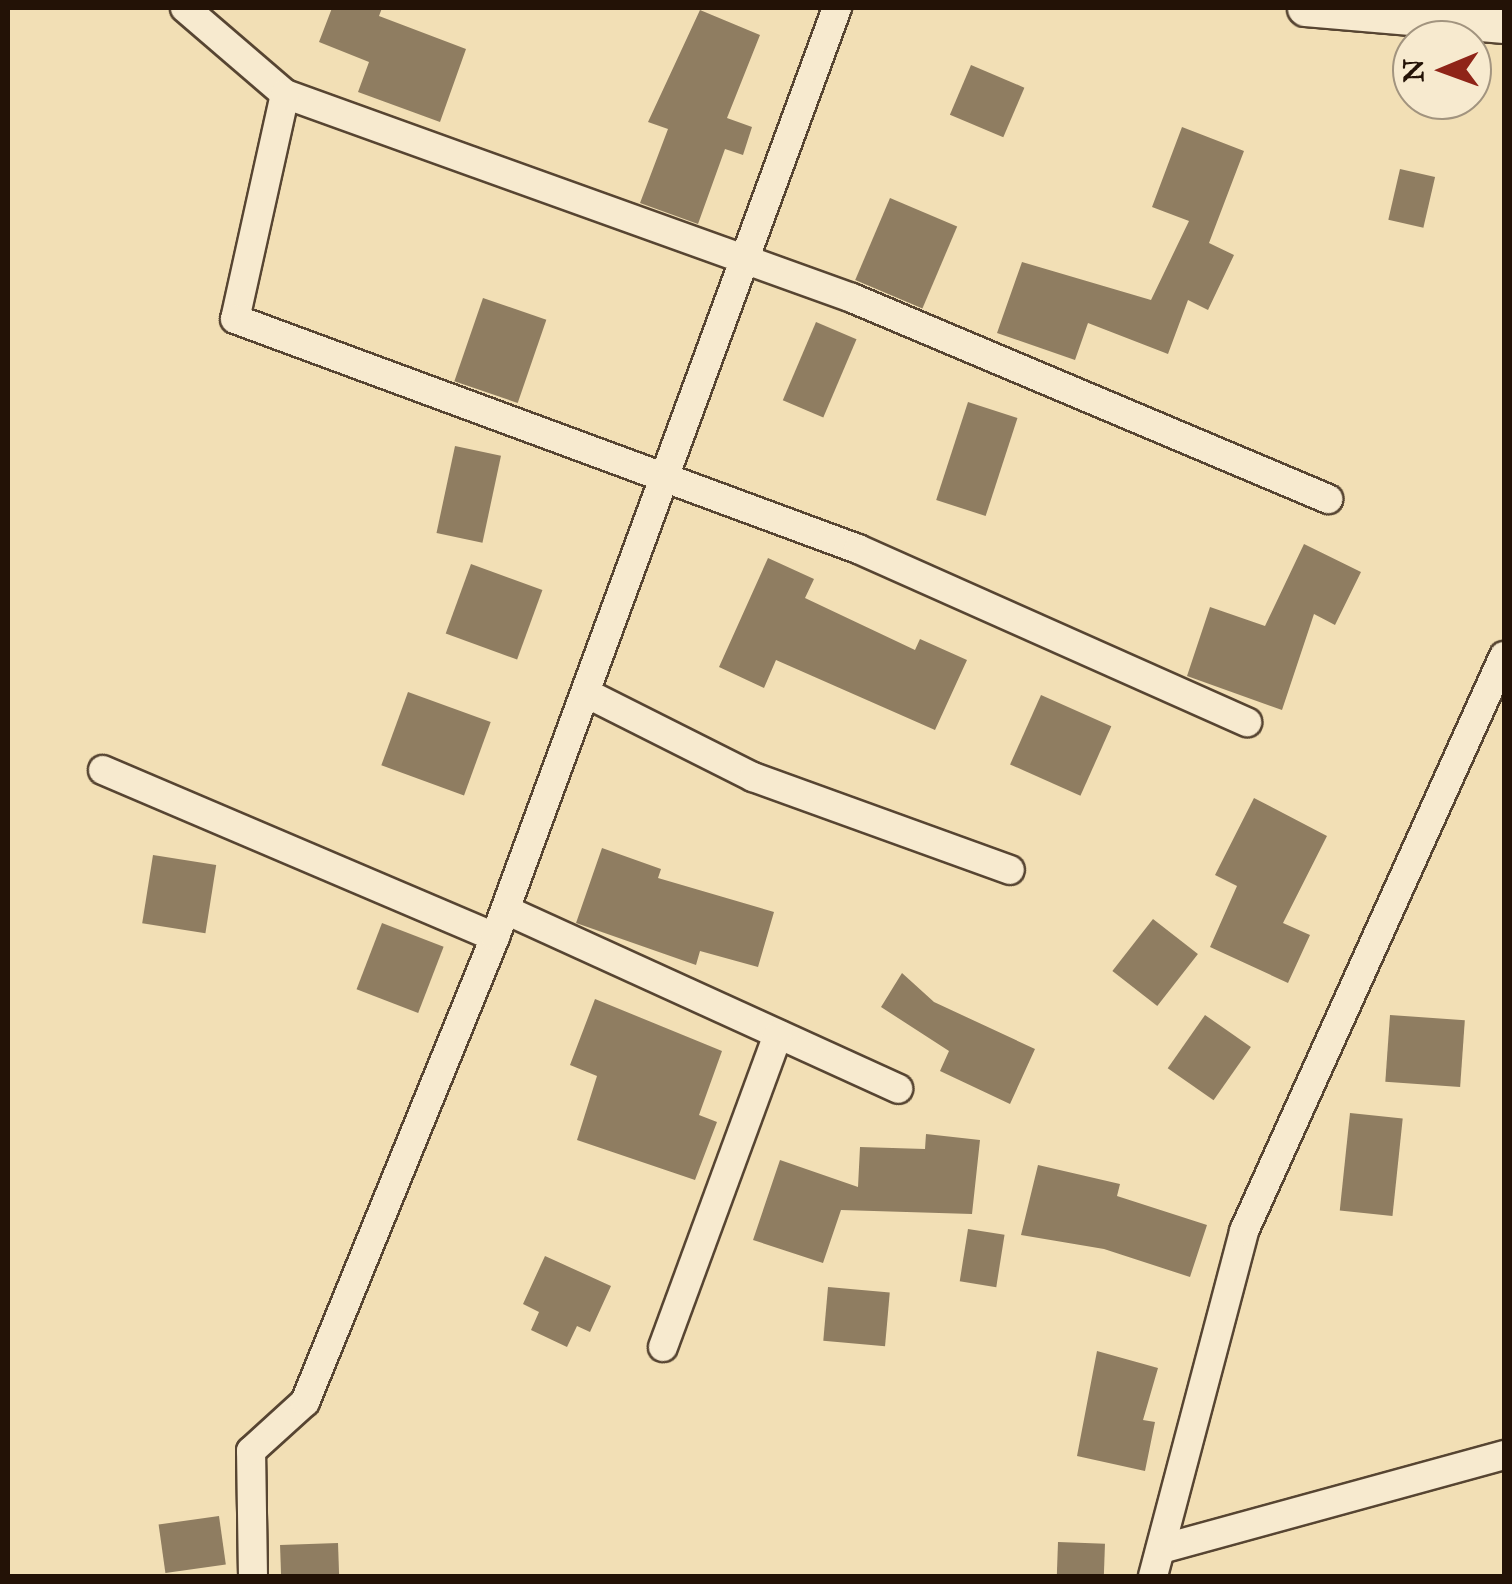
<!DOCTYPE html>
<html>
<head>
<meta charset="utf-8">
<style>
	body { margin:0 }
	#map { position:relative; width:1512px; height:1584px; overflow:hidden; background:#f2dfb5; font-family:"IM FELL Great Primer",serif }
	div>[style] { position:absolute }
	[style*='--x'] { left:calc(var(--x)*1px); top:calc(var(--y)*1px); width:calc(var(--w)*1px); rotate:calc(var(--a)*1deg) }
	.building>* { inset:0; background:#8f7d61; transform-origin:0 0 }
	.roads { filter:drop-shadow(2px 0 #574532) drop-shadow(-2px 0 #574532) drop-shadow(0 2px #574532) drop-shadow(0 -2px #574532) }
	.minor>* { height:28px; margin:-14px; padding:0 14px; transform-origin:14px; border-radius:14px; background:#f7eacf }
	.tertiary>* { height:35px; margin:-17.5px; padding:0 17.5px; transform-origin:17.5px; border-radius:17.5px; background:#f7eacf }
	span { translate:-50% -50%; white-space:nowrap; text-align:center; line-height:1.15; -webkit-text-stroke:8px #f7eacf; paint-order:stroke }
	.frame { position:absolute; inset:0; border:10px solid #231206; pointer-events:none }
	.north { position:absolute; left:1392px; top:20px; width:100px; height:100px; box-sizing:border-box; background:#f7eacf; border:2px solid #a2947f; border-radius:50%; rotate:269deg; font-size:28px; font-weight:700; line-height:40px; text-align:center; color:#231206 }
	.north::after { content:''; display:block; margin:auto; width:35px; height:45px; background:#8f2418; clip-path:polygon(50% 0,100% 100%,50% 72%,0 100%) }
</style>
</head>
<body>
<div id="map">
	<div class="building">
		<div style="clip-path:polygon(332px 8px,382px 8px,379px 16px,466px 49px,440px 122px,358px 92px,369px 62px,319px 42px)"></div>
		<div style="clip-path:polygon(700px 10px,760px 35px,727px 118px,752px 127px,743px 155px,725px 149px,698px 224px,640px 203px,668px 129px,648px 122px)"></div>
		<div style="left:971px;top:65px;width:58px;height:54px;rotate:23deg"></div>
		<div style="clip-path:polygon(1182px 127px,1244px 151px,1209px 243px,1234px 255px,1208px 310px,1188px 300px,1168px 354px,1088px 323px,1075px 360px,997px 333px,1022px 262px,1151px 300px,1189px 221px,1152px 207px)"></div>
		<div style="left:1400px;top:169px;width:36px;height:52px;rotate:13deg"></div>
		<div style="left:890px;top:198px;width:73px;height:89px;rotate:23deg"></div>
		<div style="left:483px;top:298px;width:67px;height:88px;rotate:19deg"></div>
		<div style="left:816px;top:322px;width:44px;height:85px;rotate:23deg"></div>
		<div style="left:968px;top:402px;width:52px;height:103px;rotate:18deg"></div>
		<div style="left:455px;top:446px;width:47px;height:89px;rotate:12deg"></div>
		<div style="clip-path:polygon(1304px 544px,1361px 572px,1335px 625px,1314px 614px,1282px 710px,1187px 676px,1210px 607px,1265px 626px)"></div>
		<div style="clip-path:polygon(768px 558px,814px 579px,805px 598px,915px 650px,920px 639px,967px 660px,935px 730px,776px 660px,764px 688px,719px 667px)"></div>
		<div style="left:471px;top:564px;width:76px;height:74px;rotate:20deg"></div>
		<div style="left:408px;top:692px;width:88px;height:78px;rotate:20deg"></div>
		<div style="left:1041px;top:695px;width:77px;height:76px;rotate:24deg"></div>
		<div style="clip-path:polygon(1254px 798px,1327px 836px,1283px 923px,1310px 935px,1288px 983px,1210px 947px,1237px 886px,1215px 875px)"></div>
		<div style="clip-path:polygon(602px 848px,661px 869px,658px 878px,774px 912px,758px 967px,700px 951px,696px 965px,576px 923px)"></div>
		<div style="left:153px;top:855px;width:64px;height:69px;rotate:9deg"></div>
		<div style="left:1153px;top:919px;width:57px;height:66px;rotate:38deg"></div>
		<div style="left:382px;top:923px;width:66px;height:71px;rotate:21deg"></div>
		<div style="clip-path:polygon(902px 973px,934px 1002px,1035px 1049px,1010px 1104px,940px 1071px,949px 1051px,881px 1007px)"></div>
		<div style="clip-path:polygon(595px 999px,722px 1051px,699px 1115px,717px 1122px,695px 1180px,577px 1140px,597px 1076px,570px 1065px)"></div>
		<div style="left:1205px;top:1015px;width:56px;height:65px;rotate:35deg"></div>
		<div style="left:1390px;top:1015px;width:75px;height:67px;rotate:4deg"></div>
		<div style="left:1350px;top:1113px;width:53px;height:98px;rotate:6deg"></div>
		<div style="clip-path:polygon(926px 1134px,980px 1140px,972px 1214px,841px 1210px,823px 1263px,753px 1240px,780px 1160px,858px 1187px,860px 1147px,925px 1149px)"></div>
		<div style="clip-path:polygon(1038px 1165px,1120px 1184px,1117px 1196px,1207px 1225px,1190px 1277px,1104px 1249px,1021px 1235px)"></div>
		<div style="left:968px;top:1229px;width:37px;height:53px;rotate:9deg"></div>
		<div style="clip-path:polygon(545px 1256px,611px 1286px,590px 1332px,577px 1326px,567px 1347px,531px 1330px,539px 1312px,523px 1304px)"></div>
		<div style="left:828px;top:1287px;width:62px;height:54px;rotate:5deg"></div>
		<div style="clip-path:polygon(1097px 1351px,1158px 1368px,1143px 1420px,1155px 1422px,1145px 1471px,1077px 1456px)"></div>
		<div style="left:219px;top:1516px;width:49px;height:61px;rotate:82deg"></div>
		<div style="left:1058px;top:1542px;width:47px;height:34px;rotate:2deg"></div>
		<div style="left:338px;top:1543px;width:33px;height:58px;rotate:88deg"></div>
	</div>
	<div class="roads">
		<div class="minor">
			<div style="--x:185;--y:8;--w:132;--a:40.7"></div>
			<div style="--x:285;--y:94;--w:603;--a:19.79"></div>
			<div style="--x:852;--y:298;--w:517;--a:22.89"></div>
			<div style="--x:285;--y:94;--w:230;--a:102.5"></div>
			<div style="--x:235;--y:319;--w:664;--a:20.26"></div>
			<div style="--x:858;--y:549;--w:426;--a:24"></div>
			<div style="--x:588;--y:694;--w:185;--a:26.7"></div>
			<div style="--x:753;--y:777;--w:273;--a:19.9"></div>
			<div style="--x:103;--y:770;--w:426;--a:23.1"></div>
			<div style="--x:506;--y:910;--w:431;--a:24.5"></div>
			<div style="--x:663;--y:1347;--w:333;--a:-69.8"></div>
			<div style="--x:1161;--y:1549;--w:356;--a:-15.3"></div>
			<div style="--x:253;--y:1576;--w:125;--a:-90.9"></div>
			<div style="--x:251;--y:1451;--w:73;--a:-42.2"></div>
			<div style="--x:305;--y:1402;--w:502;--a:-67.77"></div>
			<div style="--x:495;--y:937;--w:990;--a:-69.79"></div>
			<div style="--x:1153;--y:1576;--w:357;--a:-75.2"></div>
			<div style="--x:1244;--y:1231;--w:631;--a:-65.67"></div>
		</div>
		<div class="tertiary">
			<div style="--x:1305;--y:8;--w:200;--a:4.9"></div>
		</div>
	</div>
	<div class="frame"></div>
	<div class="north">N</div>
</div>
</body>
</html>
